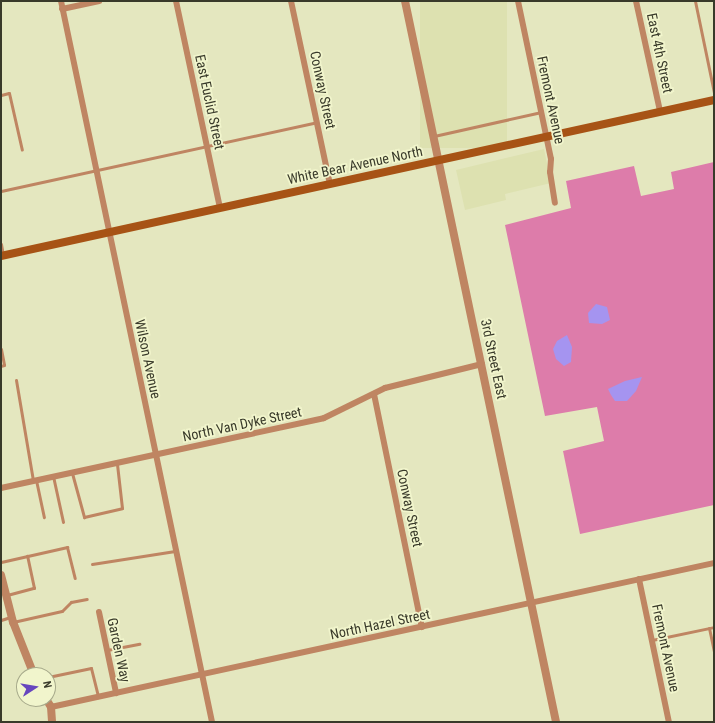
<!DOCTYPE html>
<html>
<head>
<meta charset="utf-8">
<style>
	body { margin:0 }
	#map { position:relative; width:715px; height:723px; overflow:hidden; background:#e4e7bf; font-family:"Roboto Condensed",sans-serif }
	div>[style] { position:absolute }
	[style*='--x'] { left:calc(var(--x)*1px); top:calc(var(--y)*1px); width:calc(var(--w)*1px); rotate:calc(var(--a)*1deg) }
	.built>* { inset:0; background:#dde1b0; transform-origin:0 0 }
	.forest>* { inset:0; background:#dd7caa }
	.water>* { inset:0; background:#a594f0 }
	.service>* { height:3px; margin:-1.5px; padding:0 1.5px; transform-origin:1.5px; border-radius:1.5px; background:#bf8562 }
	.minor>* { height:6px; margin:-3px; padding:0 3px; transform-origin:3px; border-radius:3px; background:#bf8562 }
	.tertiary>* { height:8px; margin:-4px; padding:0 4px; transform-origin:4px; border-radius:4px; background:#bf8562 }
	.secondary>* { height:8px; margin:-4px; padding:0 4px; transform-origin:4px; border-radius:4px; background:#a75315 }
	span { translate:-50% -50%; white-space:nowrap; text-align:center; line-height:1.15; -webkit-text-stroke:3.5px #f1f5cc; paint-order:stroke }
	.street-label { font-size:14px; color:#393a2a }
	.frame { position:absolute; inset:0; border:2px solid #393a2a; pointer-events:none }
	.north { position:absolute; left:16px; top:667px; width:40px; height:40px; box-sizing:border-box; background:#f1f5cc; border:1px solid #a7aa8b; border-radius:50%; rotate:78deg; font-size:11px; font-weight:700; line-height:16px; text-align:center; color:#393a2a }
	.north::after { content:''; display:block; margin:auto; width:14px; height:18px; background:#6746be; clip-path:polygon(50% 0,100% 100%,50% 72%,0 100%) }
</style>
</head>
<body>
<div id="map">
	<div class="built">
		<div style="left:420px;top:1px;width:87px;height:147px"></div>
		<div style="clip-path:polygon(544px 149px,551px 183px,505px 194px,506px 200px,465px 210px,456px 170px)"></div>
	</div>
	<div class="forest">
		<div style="clip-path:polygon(714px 162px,714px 505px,580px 534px,563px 451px,604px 441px,597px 407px,545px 416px,505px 225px,571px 208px,566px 181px,634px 166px,641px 196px,674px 189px,671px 172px)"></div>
	</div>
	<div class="water">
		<div style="clip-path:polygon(596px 304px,607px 307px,610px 320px,602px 324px,589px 323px,588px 313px)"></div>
		<div style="clip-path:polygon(567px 335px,572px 347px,571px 362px,564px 366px,556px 359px,553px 349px,557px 341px)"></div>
		<div style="clip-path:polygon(642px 377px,636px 391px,627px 401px,615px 401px,611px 395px,608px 389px,625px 381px)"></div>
	</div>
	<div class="service">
		<div style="--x:695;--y:1;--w:94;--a:78.3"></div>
		<div style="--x:1;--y:95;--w:8;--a:-14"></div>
		<div style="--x:9;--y:93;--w:58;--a:77.2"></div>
		<div style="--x:434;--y:136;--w:110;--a:-12.6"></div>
		<div style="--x:1;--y:191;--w:323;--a:-12.3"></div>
		<div style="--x:1;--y:244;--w:11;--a:80"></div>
		<div style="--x:1;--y:349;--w:16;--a:79"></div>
		<div style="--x:4;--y:365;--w:3;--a:162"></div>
		<div style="--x:16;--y:380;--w:102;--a:80.4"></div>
		<div style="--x:72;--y:473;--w:46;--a:74.7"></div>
		<div style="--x:84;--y:517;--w:39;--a:-13"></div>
		<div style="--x:122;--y:508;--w:44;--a:-96.5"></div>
		<div style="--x:53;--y:476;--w:47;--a:77.7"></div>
		<div style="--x:36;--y:480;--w:38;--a:78"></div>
		<div style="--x:1;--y:562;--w:68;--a:-12.8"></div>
		<div style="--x:67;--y:547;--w:32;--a:76"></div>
		<div style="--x:92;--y:564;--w:84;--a:-8.9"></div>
		<div style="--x:7;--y:595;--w:28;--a:-15"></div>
		<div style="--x:34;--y:588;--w:33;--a:-102"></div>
		<div style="--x:1;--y:620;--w:9;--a:-18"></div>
		<div style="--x:13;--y:622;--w:50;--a:-12.7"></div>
		<div style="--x:62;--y:611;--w:13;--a:-45"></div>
		<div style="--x:71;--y:602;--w:16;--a:-11"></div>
		<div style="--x:709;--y:628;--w:25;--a:78"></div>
		<div style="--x:652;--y:640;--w:63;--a:-11.8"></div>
		<div style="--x:107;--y:650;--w:33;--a:-11"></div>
		<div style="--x:48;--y:677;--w:44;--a:-11.8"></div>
		<div style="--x:91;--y:668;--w:30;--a:76"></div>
	</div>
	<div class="minor">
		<div style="--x:61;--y:1;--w:737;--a:78.17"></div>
		<div style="--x:176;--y:1;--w:212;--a:78"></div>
		<div style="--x:291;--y:1;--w:187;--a:78"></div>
		<div style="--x:518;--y:1;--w:161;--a:78.2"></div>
		<div style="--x:551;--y:159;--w:13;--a:94"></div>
		<div style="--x:550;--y:172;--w:31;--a:81"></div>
		<div style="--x:636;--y:1;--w:113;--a:77.7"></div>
		<div style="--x:62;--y:9;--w:38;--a:-12"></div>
		<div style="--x:374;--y:394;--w:238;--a:78.4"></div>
		<div style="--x:1;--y:488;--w:330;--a:-12.2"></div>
		<div style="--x:324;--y:418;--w:68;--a:-26.2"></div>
		<div style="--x:385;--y:388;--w:100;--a:-13.9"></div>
		<div style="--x:639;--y:579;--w:146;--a:78.2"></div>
		<div style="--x:99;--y:612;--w:83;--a:78.1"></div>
		<div style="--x:51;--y:707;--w:678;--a:-12.25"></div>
	</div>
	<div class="tertiary">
		<div style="--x:405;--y:1;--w:737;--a:78.17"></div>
		<div style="--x:1;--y:575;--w:49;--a:75.7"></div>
		<div style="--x:13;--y:622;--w:57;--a:68.4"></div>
		<div style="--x:46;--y:699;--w:9;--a:58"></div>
		<div style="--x:51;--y:707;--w:15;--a:86"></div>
	</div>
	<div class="secondary">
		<div style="--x:1;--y:256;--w:730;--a:-12.34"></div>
	</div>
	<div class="street-label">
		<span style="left:660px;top:53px;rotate:78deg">East 4th Street</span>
		<span style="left:323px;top:90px;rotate:78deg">Conway Street</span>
		<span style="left:551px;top:100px;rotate:78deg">Fremont Avenue</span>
		<span style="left:210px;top:102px;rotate:78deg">East Euclid Street</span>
		<span style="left:355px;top:165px;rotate:-12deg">White Bear Avenue North</span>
		<span style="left:148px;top:359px;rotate:78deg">Wilson Avenue</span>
		<span style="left:494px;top:359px;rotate:78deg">3rd Street East</span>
		<span style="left:242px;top:424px;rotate:-12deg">North Van Dyke Street</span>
		<span style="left:410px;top:508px;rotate:78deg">Conway Street</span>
		<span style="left:380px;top:624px;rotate:-12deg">North Hazel Street</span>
		<span style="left:666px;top:648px;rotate:78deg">Fremont Avenue</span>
		<span style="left:119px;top:650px;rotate:78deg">Garden Way</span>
	</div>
	<div class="frame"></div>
	<div class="north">N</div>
</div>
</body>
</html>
